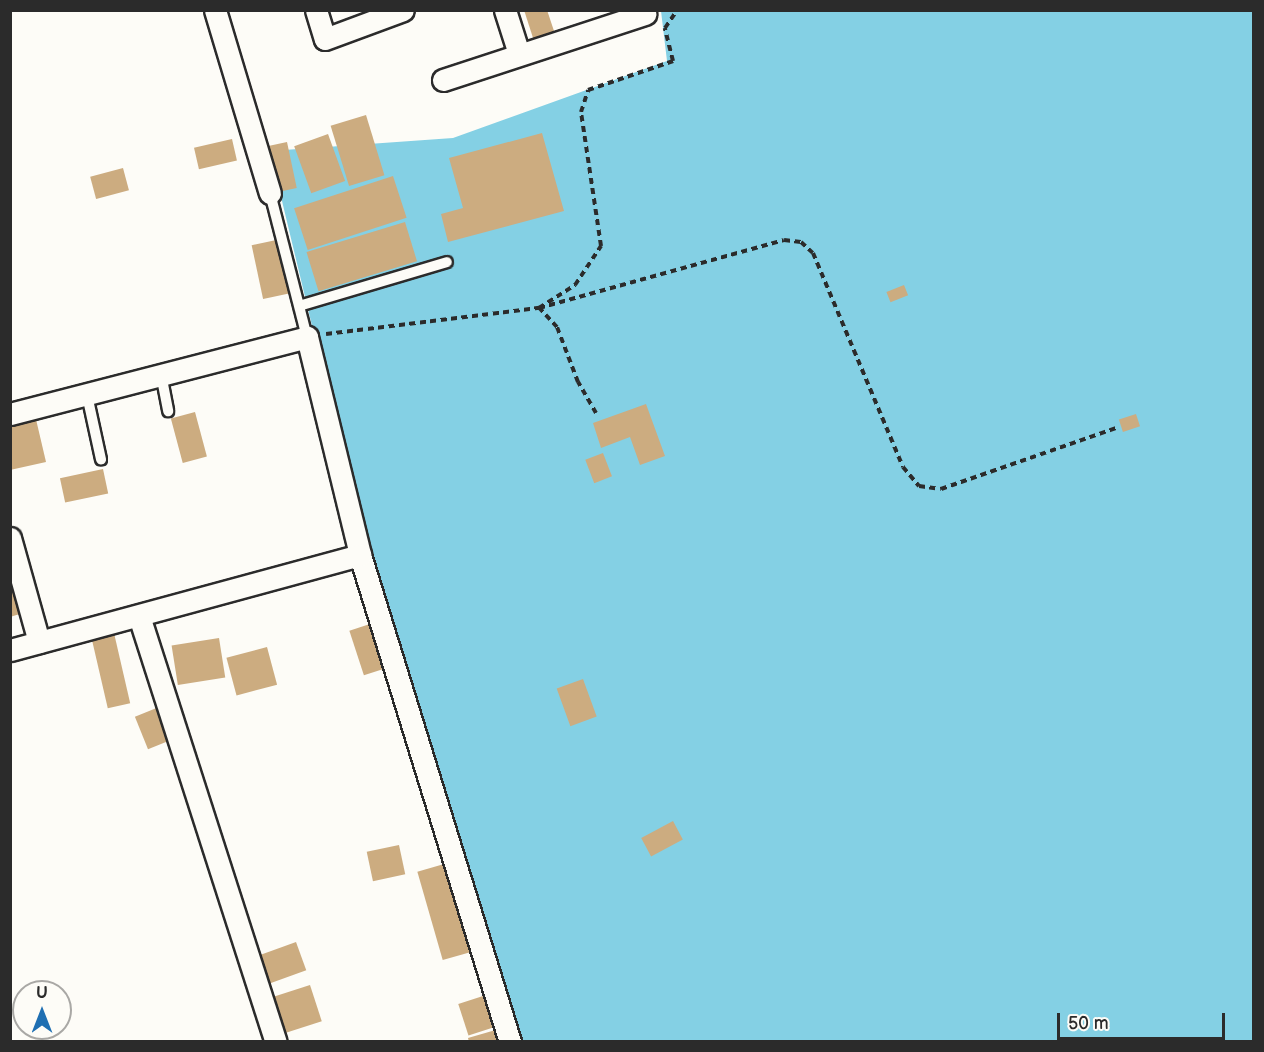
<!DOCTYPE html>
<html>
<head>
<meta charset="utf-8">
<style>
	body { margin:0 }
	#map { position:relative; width:1264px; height:1052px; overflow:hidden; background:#fdfcf7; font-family:"Balsamiq Sans",sans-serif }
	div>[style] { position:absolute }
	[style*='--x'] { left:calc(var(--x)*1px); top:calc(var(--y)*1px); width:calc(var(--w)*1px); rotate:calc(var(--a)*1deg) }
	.water>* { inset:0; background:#84d0e4 }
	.building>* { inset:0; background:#ccac80; transform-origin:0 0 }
	.path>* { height:4px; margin-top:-2px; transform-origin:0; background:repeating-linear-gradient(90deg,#2b2b2b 0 6px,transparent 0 10.5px) }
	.roads { filter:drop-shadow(2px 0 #2b2b2b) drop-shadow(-2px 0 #2b2b2b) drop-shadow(0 2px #2b2b2b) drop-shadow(0 -2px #2b2b2b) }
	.service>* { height:10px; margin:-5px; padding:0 5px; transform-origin:5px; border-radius:5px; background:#fdfcf7 }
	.minor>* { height:21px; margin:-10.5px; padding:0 10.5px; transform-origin:10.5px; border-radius:10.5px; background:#fdfcf7 }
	span { translate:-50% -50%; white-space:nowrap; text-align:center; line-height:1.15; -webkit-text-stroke:6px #fdfcf7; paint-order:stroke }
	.frame { position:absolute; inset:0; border:12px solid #2b2b2b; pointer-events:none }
	.north { position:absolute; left:12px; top:980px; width:60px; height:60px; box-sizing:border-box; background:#fdfcf7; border:2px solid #a9a8a5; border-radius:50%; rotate:0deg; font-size:16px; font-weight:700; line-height:24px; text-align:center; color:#2b2b2b }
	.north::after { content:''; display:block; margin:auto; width:21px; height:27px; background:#1f6fb2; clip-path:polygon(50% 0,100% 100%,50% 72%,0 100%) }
	.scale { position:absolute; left:1057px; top:1013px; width:168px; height:27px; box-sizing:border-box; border:3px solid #2b2b2b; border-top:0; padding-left:8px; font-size:18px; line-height:21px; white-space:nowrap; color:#2b2b2b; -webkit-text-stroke:4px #fdfcf7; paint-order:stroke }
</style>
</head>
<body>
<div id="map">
	<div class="water">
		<div style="clip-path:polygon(661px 11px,1253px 11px,1253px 1041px,515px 1041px,363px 538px,270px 151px,453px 138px,667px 61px)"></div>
	</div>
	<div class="building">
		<div style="clip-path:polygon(524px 10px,547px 10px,555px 34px,534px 41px)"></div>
		<div style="left:366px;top:115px;width:63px;height:37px;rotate:73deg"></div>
		<div style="clip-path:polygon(542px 133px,564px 211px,448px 242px,441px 214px,463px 208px,449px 158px)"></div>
		<div style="left:328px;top:134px;width:50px;height:36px;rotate:70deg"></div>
		<div style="left:232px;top:139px;width:22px;height:39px;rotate:77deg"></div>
		<div style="left:287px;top:142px;width:47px;height:25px;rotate:78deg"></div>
		<div style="left:123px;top:168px;width:23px;height:34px;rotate:75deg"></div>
		<div style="left:393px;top:176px;width:44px;height:104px;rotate:72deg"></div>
		<div style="left:405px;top:222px;width:41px;height:103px;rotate:73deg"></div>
		<div style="left:281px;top:239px;width:55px;height:30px;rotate:78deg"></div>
		<div style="left:904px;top:285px;width:11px;height:19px;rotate:68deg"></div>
		<div style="clip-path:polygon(646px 404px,665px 456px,640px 465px,630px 437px,601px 448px,593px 423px)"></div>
		<div style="left:195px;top:412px;width:46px;height:25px;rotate:75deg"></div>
		<div style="left:1136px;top:414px;width:13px;height:18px;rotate:72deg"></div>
		<div style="clip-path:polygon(35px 415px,46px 462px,10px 470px,10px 421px)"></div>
		<div style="left:603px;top:453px;width:25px;height:19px;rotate:69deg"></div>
		<div style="left:103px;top:469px;width:25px;height:44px;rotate:78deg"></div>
		<div style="clip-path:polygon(10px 578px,23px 613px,10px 617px)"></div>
		<div style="left:376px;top:622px;width:47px;height:28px;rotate:72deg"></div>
		<div style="left:114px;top:633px;width:72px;height:23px;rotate:77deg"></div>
		<div style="left:219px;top:638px;width:40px;height:48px;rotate:81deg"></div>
		<div style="left:267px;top:647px;width:39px;height:42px;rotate:75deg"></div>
		<div style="left:583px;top:679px;width:40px;height:28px;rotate:70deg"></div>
		<div style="left:159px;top:707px;width:35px;height:26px;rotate:68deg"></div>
		<div style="left:673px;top:821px;width:21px;height:36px;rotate:62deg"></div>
		<div style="left:399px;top:845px;width:30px;height:33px;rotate:78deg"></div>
		<div style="left:451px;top:862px;width:92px;height:35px;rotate:74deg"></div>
		<div style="left:296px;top:942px;width:30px;height:39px;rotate:70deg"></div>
		<div style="left:310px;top:985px;width:38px;height:40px;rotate:72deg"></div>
		<div style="left:483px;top:996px;width:33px;height:26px;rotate:72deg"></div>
		<div style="clip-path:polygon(499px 1029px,502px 1042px,469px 1042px,468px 1038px)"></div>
	</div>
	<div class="path">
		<div style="--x:326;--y:334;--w:215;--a:-7"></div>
		<div style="--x:539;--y:308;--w:254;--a:-15.5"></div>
		<div style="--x:784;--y:240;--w:17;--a:7"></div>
		<div style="--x:801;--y:242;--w:16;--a:43"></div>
		<div style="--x:813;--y:253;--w:232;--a:67.2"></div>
		<div style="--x:903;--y:467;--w:25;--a:50"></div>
		<div style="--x:919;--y:486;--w:22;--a:8"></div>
		<div style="--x:941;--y:489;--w:185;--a:-19.2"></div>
		<div style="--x:596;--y:413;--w:36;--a:-120"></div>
		<div style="--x:578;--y:382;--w:59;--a:-110.9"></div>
		<div style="--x:557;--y:327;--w:26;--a:-133"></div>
		<div style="--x:539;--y:308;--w:43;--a:-32.6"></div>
		<div style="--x:575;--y:285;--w:47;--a:-56.3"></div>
		<div style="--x:601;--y:246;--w:135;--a:-98.5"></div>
		<div style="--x:581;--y:112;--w:23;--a:-72"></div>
		<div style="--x:588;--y:90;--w:90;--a:-18.8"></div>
		<div style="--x:673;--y:61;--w:34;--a:-104"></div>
		<div style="--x:665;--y:28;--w:22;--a:-56"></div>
	</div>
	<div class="roads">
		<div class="service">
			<div style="--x:270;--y:193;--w:149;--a:75.6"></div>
			<div style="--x:302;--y:305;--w:151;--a:-16.5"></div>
			<div style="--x:161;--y:374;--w:38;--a:79"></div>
			<div style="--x:87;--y:395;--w:66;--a:77.7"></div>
		</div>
		<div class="minor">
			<div style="--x:215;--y:10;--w:191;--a:73.3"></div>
			<div style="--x:316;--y:10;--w:30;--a:73"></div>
			<div style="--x:325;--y:39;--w:83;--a:-20.4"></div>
			<div style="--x:505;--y:10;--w:46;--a:72.3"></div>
			<div style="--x:443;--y:80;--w:213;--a:-18.1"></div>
			<div style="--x:10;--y:414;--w:307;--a:-14.5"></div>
			<div style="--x:307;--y:337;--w:224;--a:76.3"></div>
			<div style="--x:360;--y:555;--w:510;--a:72.88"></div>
			<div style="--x:10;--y:538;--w:108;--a:74.4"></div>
			<div style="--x:139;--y:616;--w:447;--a:72.2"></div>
			<div style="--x:10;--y:650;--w:363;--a:-15.2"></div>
		</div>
	</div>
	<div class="frame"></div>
	<div class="north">U</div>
	<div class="scale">50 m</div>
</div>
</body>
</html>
